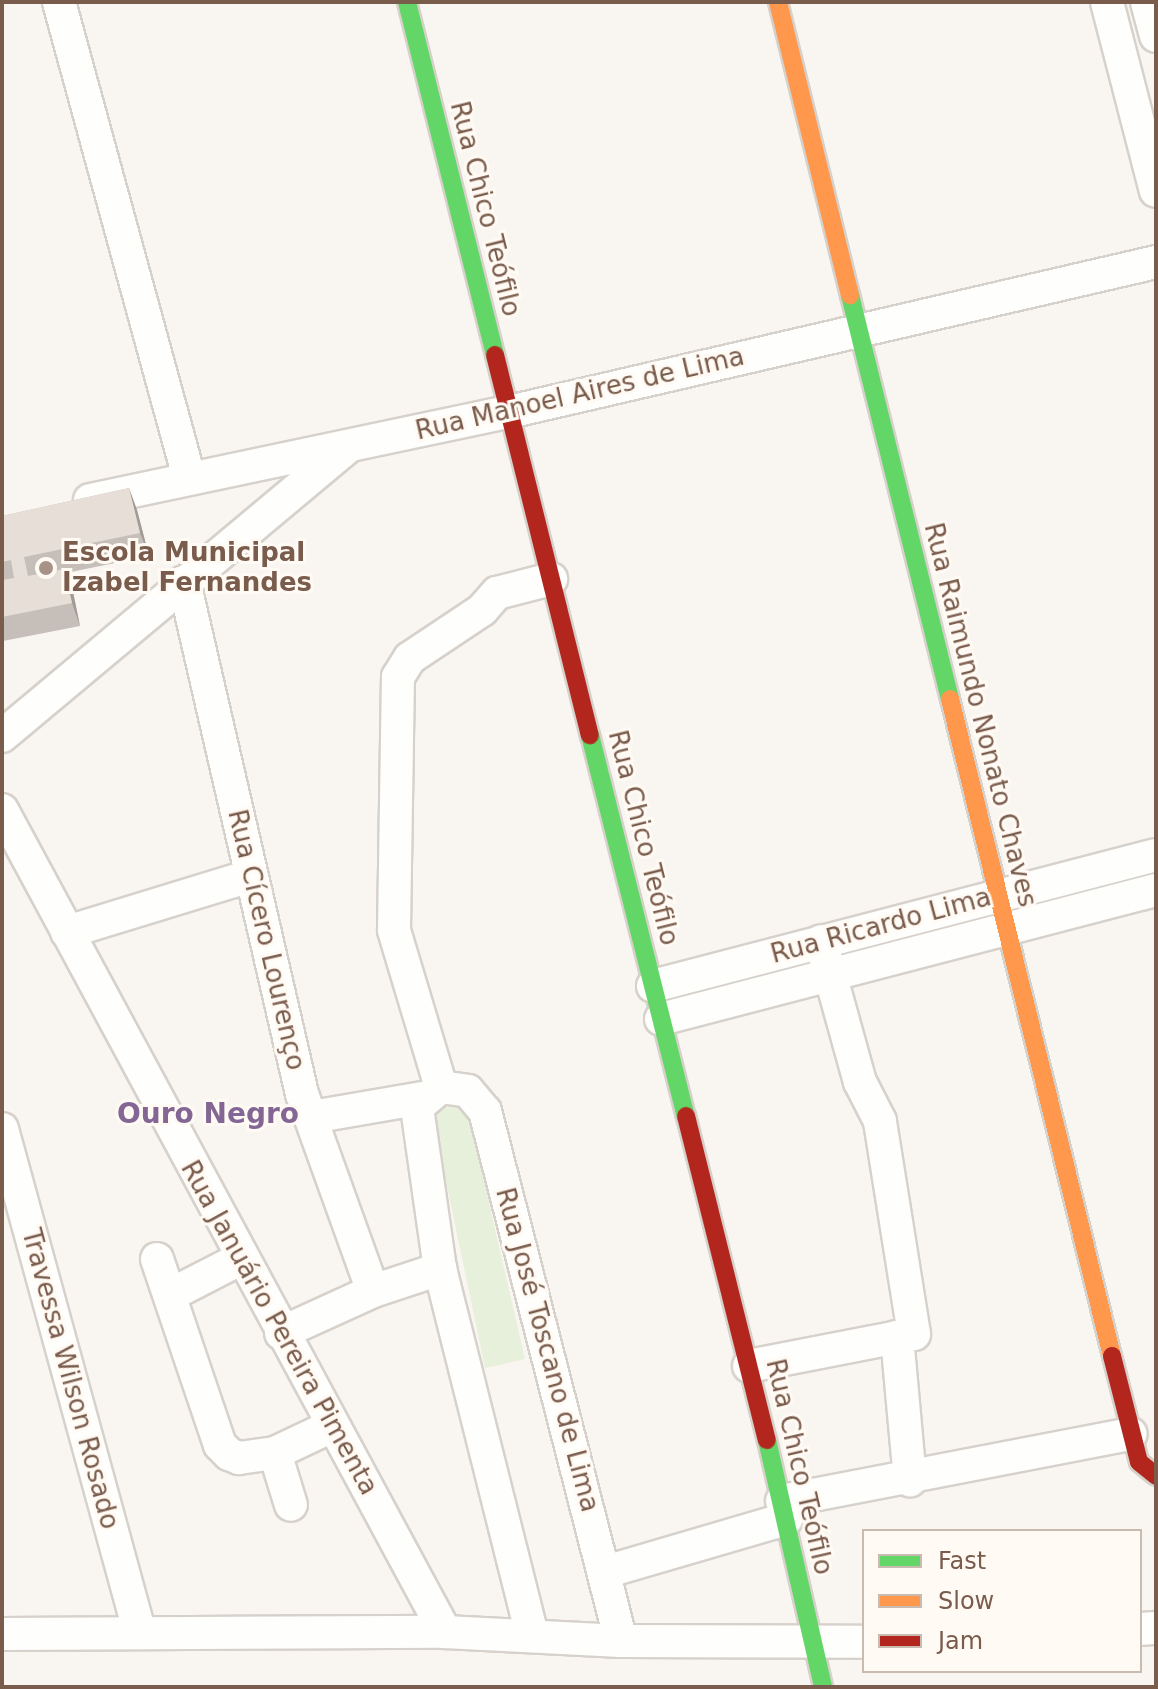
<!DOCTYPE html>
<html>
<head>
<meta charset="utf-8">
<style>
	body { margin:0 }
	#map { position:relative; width:1158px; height:1689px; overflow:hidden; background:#f9f5f0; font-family:"DejaVu Sans",sans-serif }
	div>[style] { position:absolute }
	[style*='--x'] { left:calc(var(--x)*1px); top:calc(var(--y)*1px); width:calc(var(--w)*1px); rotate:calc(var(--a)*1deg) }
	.green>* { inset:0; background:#e7f0db }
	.roads { filter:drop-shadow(2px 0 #d7d1cb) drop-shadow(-2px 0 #d7d1cb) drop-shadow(0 2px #d7d1cb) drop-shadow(0 -2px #d7d1cb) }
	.street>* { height:32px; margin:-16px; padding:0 16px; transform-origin:16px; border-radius:16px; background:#fefefd }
	.fast>* { height:18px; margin:-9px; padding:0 9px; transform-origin:9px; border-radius:9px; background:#63d668 }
	.slow>* { height:18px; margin:-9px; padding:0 9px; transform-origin:9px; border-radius:9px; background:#ff974d }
	.jam>* { height:18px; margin:-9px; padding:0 9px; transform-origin:9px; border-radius:9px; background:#b3261e }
	.wall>* { inset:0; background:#c6bfb9 }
	.shaded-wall>* { inset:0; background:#a19b96 }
	.building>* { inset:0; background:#e6ded7 }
	.dots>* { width:22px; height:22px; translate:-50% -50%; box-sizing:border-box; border:4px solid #fffaf3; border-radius:50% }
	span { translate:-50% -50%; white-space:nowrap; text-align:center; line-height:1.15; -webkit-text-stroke:6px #fffaf3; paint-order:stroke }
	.street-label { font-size:26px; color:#7a5c4d }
	.poi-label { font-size:26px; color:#7a5c4d; font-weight:700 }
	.left { translate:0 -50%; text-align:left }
	.neighbourhood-label { font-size:28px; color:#846695; font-weight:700 }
	.frame { position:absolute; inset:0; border:4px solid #7a5c4d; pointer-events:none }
	.legend { position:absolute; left:862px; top:1529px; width:280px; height:144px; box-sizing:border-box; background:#fffaf3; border:2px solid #cabbb1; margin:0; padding:10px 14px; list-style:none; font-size:24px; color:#7a5c4d }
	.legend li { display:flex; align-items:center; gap:16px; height:40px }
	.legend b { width:40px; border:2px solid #cabbb1 }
</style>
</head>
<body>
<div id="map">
	<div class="green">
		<div style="clip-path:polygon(459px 1104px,467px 1108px,525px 1359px,485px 1368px,433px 1119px,439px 1109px)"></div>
	</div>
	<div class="roads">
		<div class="street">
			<div style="--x:59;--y:2;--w:492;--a:74.7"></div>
			<div style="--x:1107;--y:2;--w:195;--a:75.5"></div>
			<div style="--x:1147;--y:2;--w:35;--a:75"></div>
			<div style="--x:90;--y:500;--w:428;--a:-11.9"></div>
			<div style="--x:509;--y:412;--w:664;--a:-13.05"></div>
			<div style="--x:184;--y:582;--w:525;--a:77.02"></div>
			<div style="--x:302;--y:1094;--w:209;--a:70.2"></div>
			<div style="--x:2;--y:736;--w:449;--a:-39.9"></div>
			<div style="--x:2;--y:810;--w:934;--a:61.68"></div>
			<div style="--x:67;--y:932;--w:191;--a:-17"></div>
			<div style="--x:653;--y:986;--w:520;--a:-14.6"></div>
			<div style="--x:661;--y:1019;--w:512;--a:-14.61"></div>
			<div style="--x:441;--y:1087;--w:164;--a:-106.7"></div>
			<div style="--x:394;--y:930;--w:253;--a:-89.1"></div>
			<div style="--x:398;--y:677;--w:22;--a:-58"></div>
			<div style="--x:410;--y:658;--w:87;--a:-33.7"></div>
			<div style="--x:482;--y:610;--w:23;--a:-49"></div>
			<div style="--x:497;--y:593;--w:56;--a:-14.5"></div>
			<div style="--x:312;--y:1117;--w:112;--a:-9.8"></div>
			<div style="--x:2;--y:1129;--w:519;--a:74.71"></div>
			<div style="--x:157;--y:1259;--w:196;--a:71.3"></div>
			<div style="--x:220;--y:1445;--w:13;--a:45"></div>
			<div style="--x:229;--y:1454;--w:11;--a:22"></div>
			<div style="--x:239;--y:1458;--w:36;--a:-8"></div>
			<div style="--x:275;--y:1453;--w:63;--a:-25.3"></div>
			<div style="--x:170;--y:1295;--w:79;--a:-27.2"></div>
			<div style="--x:281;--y:1333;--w:101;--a:-24.5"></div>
			<div style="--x:373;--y:1291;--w:71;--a:-18.2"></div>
			<div style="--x:897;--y:1337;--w:144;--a:84.8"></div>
			<div style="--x:749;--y:1366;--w:168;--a:-11"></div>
			<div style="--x:914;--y:1334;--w:216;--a:-99.1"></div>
			<div style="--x:880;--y:1121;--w:44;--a:-117.1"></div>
			<div style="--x:860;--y:1082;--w:146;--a:-105.5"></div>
			<div style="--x:275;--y:1453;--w:54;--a:72.9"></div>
			<div style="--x:782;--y:1501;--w:355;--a:-10.9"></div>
			<div style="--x:605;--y:1572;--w:189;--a:-16.3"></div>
			<div style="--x:1140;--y:1629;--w:16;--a:-4"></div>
			<div style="--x:2;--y:1634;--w:443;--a:-0.3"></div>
			<div style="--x:445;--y:1632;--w:176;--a:2.9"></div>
			<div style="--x:621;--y:1641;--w:243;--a:0.2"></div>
			<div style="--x:532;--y:1635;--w:377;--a:-104.1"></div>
			<div style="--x:440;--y:1269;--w:164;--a:-98.1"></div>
			<div style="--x:417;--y:1107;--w:31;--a:-40"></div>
			<div style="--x:441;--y:1087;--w:27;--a:8"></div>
			<div style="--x:468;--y:1091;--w:26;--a:50"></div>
			<div style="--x:485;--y:1111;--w:547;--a:75.61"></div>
		</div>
		<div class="fast">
			<div style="--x:407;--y:2;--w:364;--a:76"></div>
			<div style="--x:850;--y:295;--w:416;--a:76.1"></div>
			<div style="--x:590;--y:735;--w:393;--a:75.9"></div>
			<div style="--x:767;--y:1440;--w:253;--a:77.2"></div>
		</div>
		<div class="slow">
			<div style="--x:778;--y:2;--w:302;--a:76.2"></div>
			<div style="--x:950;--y:699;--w:677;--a:76.15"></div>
		</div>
		<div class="jam">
			<div style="--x:495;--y:355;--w:392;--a:76"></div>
			<div style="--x:686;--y:1116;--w:334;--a:76"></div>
			<div style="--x:1112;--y:1356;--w:109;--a:75.7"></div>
			<div style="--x:1139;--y:1462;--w:22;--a:39"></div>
		</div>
	</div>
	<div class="wall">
		<div style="clip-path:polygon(129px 488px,137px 510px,149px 556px,66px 573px,73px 592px,80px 626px,3px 641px,2px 516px)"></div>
	</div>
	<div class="shaded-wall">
		<div style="clip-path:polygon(129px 488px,137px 510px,149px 556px,140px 533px)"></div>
		<div style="clip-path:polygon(64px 569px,73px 592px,80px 626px,72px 603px)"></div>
	</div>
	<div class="building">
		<div style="clip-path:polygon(129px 488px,140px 533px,24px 557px,28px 576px,64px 569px,72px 603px,2px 617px,2px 580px,14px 578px,11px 560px,2px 562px,2px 516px)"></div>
	</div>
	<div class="dots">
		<div style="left:46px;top:568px;background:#a69286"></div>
	</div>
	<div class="street-label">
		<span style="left:485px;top:209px;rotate:76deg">Rua Chico Teófilo</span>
		<span style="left:580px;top:394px;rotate:-13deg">Rua Manoel Aires de Lima</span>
		<span style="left:980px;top:715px;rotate:76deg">Rua Raimundo Nonato Chaves</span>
		<span style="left:643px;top:838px;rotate:76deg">Rua Chico Teófilo</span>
		<span style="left:881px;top:926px;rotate:-15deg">Rua Ricardo Lima</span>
		<span style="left:266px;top:940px;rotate:77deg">Rua Cícero Lourenço</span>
		<span style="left:279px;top:1328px;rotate:61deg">Rua Januário Pereira Pimenta</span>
		<span style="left:547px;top:1350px;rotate:75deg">Rua José Toscano de Lima</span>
		<span style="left:70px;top:1379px;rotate:75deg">Travessa Wilson Rosado</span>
		<span style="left:799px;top:1467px;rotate:77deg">Rua Chico Teófilo</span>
	</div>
	<div class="poi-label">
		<span class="left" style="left:62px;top:568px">Escola Municipal<br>Izabel Fernandes</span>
	</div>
	<div class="neighbourhood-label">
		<span style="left:208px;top:1114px">Ouro Negro</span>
	</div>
	<div class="frame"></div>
	<ul class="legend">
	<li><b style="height:10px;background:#63d668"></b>Fast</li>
	<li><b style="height:10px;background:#ff974d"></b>Slow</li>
	<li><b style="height:10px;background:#b3261e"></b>Jam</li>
	</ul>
</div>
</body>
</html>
